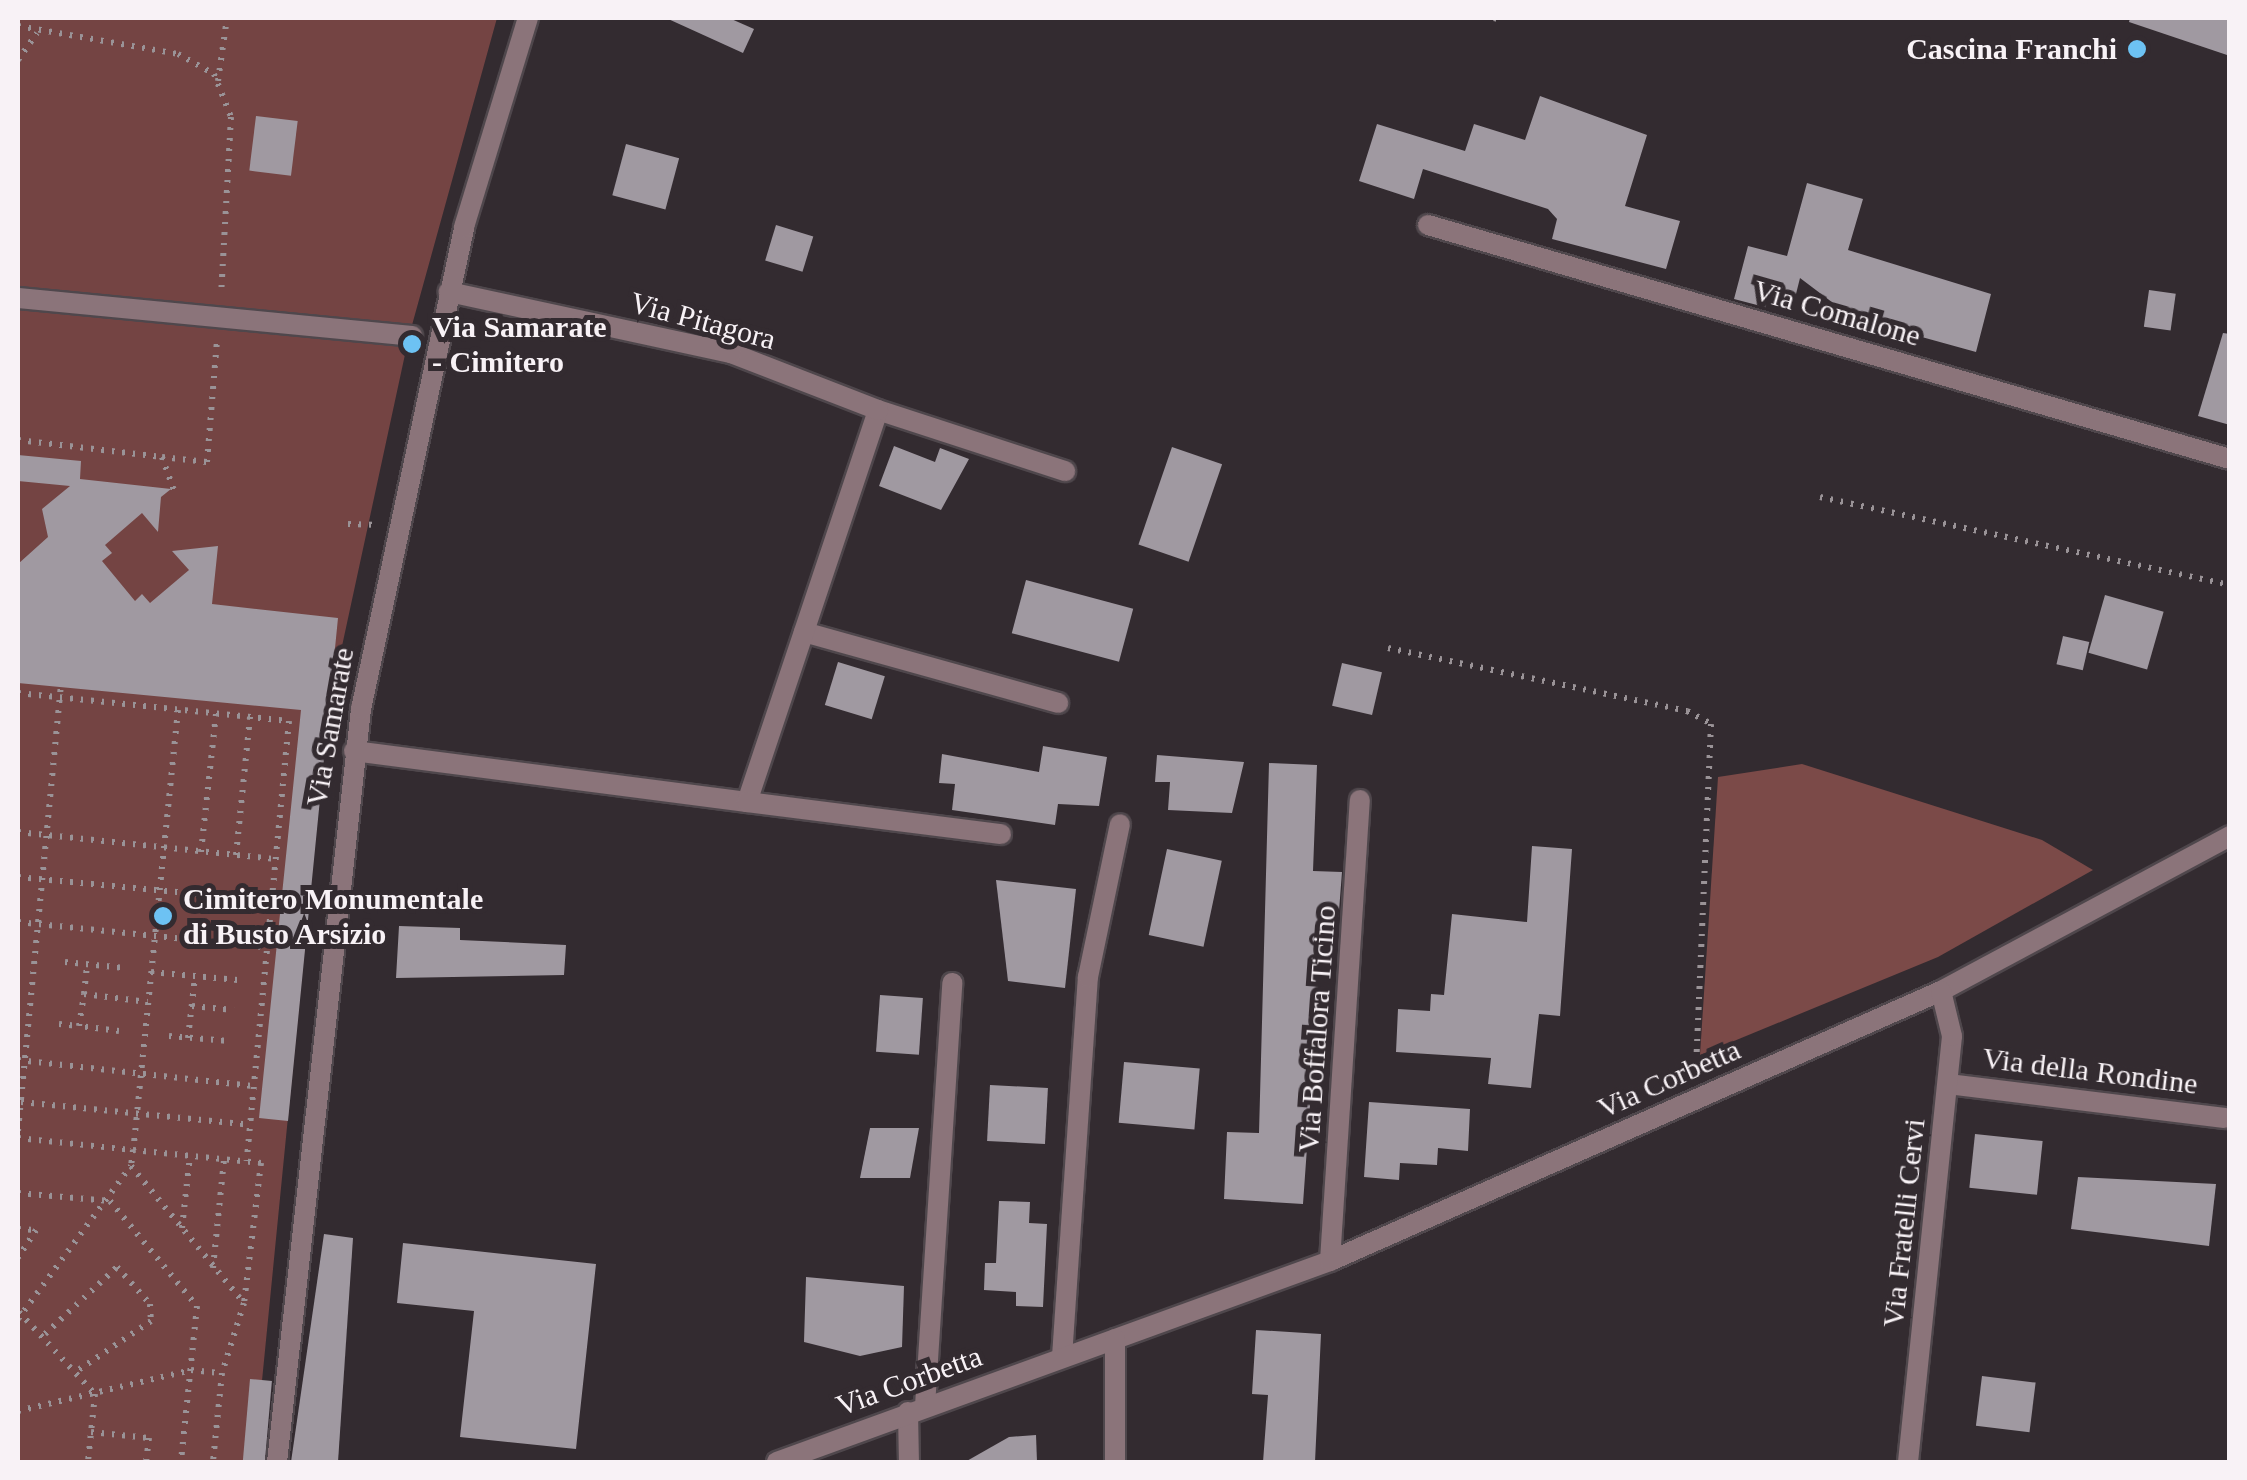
<!DOCTYPE html>
<html>
<head>
<meta charset="utf-8">
<style>
	body { margin:0 }
	#map { position:relative; width:2247px; height:1480px; overflow:hidden; background:#332b30; font-family:Georgia,serif }
	div>[style] { position:absolute }
	[style*='--x'] { left:calc(var(--x)*1px); top:calc(var(--y)*1px); width:calc(var(--w)*1px); rotate:calc(var(--a)*1deg) }
	.green>* { inset:0; background:#744443 }
	.forest>* { inset:0; background:#7b4a48 }
	.building>* { inset:0; background:#a099a1; transform-origin:0 0 }
	.path>* { height:6px; margin-top:-3px; transform-origin:0; background:repeating-linear-gradient(90deg,#9a9397 0 2.5px,transparent 0 10.5px) }
	.roads { filter:drop-shadow(2px 0 #4f474c) drop-shadow(-2px 0 #4f474c) drop-shadow(0 2px #4f474c) drop-shadow(0 -2px #4f474c) }
	.pedestrian>* { height:20px; margin:-10px; padding:0 10px; transform-origin:10px; border-radius:10px; background:#8b747a }
	.minor>* { height:20px; margin:-10px; padding:0 10px; transform-origin:10px; border-radius:10px; background:#8b747a }
	.tertiary>* { height:20px; margin:-10px; padding:0 10px; transform-origin:10px; border-radius:10px; background:#8b747a }
	.dots>* { width:28px; height:28px; translate:-50% -50%; box-sizing:border-box; border:5px solid #332b30; border-radius:50% }
	span { translate:-50% -50%; white-space:nowrap; text-align:center; line-height:1.15; -webkit-text-stroke:10px #332b30; paint-order:stroke }
	.poi-label { font-size:30px; color:#f8f2f6; font-weight:700 }
	.right { translate:-100% -50%; text-align:right }
	.left { translate:0 -50%; text-align:left }
	.street-label { font-size:30px; color:#f8f2f6 }
	.frame { position:absolute; inset:0; border:20px solid #f8f2f6; pointer-events:none }
</style>
</head>
<body>
<div id="map">
	<div class="green">
		<div style="clip-path:polygon(18px 18px,497px 18px,409px 336px,328px 711px,254px 1462px,18px 1462px)"></div>
	</div>
	<div class="forest">
		<div style="clip-path:polygon(1802px 764px,2042px 840px,2093px 870px,1938px 957px,1700px 1055px,1718px 777px)"></div>
	</div>
	<div class="building">
		<div style="clip-path:polygon(666px 18px,729px 18px,754px 29px,743px 53px)"></div>
		<div style="clip-path:polygon(2130px 18px,2230px 18px,2230px 56px,2129px 22px)"></div>
		<div style="clip-path:polygon(1540px 96px,1647px 135px,1625px 206px,1680px 221px,1666px 269px,1552px 239px,1557px 219px,1548px 209px,1423px 169px,1414px 199px,1359px 181px,1377px 124px,1465px 151px,1474px 124px,1525px 140px)"></div>
		<div style="left:256px;top:116px;width:42px;height:55px;rotate:7deg"></div>
		<div style="left:626px;top:144px;width:55px;height:53px;rotate:15deg"></div>
		<div style="clip-path:polygon(1807px 183px,1863px 199px,1848px 250px,1991px 294px,1976px 352px,1853px 318px,1800px 278px,1791px 314px,1734px 299px,1748px 246px,1787px 256px)"></div>
		<div style="left:776px;top:225px;width:39px;height:37px;rotate:17deg"></div>
		<div style="left:2149px;top:290px;width:27px;height:37px;rotate:8deg"></div>
		<div style="clip-path:polygon(2223px 333px,2230px 334px,2230px 425px,2198px 416px)"></div>
		<div style="clip-path:polygon(894px 446px,935px 462px,940px 448px,969px 459px,941px 510px,879px 486px)"></div>
		<div style="left:1172px;top:447px;width:53px;height:103px;rotate:19deg"></div>
		<div style="clip-path:polygon(18px 455px,81px 461px,80px 479px,171px 489px,161px 497px,158px 532px,142px 513px,105px 545px,112px 553px,102px 561px,135px 601px,142px 594px,150px 603px,189px 570px,172px 551px,218px 546px,212px 604px,338px 618px,288px 1121px,259px 1118px,301px 710px,18px 683px,18px 564px,48px 537px,42px 509px,70px 486px,18px 481px)"></div>
		<div style="left:1026px;top:580px;width:111px;height:55px;rotate:15deg"></div>
		<div style="left:2105px;top:595px;width:61px;height:60px;rotate:16deg"></div>
		<div style="left:2063px;top:636px;width:27px;height:29px;rotate:13deg"></div>
		<div style="left:838px;top:662px;width:49px;height:45px;rotate:17deg"></div>
		<div style="left:1342px;top:663px;width:41px;height:44px;rotate:13deg"></div>
		<div style="clip-path:polygon(1043px 746px,1107px 757px,1099px 806px,1058px 804px,1055px 825px,952px 810px,955px 784px,939px 783px,942px 754px,1039px 772px)"></div>
		<div style="clip-path:polygon(1157px 755px,1244px 762px,1232px 813px,1168px 810px,1170px 782px,1155px 782px)"></div>
		<div style="clip-path:polygon(1269px 763px,1317px 765px,1313px 871px,1342px 872px,1338px 924px,1323px 923px,1303px 1204px,1224px 1199px,1227px 1132px,1259px 1133px)"></div>
		<div style="clip-path:polygon(1532px 846px,1572px 849px,1560px 1016px,1539px 1014px,1531px 1088px,1488px 1084px,1491px 1058px,1396px 1052px,1398px 1009px,1430px 1011px,1431px 994px,1444px 995px,1452px 914px,1527px 922px)"></div>
		<div style="left:1167px;top:849px;width:56px;height:88px;rotate:12deg"></div>
		<div style="clip-path:polygon(996px 880px,1076px 889px,1065px 988px,1008px 981px)"></div>
		<div style="clip-path:polygon(399px 926px,460px 928px,460px 940px,566px 945px,564px 975px,396px 978px)"></div>
		<div style="left:880px;top:995px;width:43px;height:57px;rotate:4deg"></div>
		<div style="left:1124px;top:1062px;width:76px;height:61px;rotate:5deg"></div>
		<div style="left:990px;top:1085px;width:58px;height:56px;rotate:3deg"></div>
		<div style="clip-path:polygon(1369px 1102px,1470px 1109px,1468px 1151px,1438px 1148px,1437px 1165px,1400px 1163px,1399px 1180px,1364px 1177px)"></div>
		<div style="clip-path:polygon(870px 1128px,919px 1128px,910px 1178px,860px 1178px)"></div>
		<div style="left:1975px;top:1134px;width:68px;height:54px;rotate:6deg"></div>
		<div style="clip-path:polygon(2078px 1177px,2216px 1184px,2209px 1246px,2071px 1229px)"></div>
		<div style="clip-path:polygon(999px 1201px,1030px 1202px,1029px 1223px,1047px 1224px,1043px 1307px,1016px 1306px,1016px 1292px,984px 1290px,985px 1263px,996px 1263px)"></div>
		<div style="clip-path:polygon(324px 1234px,353px 1238px,338px 1462px,291px 1462px)"></div>
		<div style="clip-path:polygon(403px 1243px,596px 1264px,576px 1449px,460px 1437px,474px 1311px,397px 1303px)"></div>
		<div style="clip-path:polygon(806px 1277px,904px 1286px,902px 1347px,860px 1356px,804px 1342px)"></div>
		<div style="clip-path:polygon(1256px 1330px,1321px 1334px,1315px 1462px,1263px 1462px,1268px 1395px,1252px 1394px)"></div>
		<div style="left:1982px;top:1376px;width:54px;height:50px;rotate:7deg"></div>
		<div style="left:250px;top:1379px;width:22px;height:83px;rotate:5deg"></div>
		<div style="clip-path:polygon(1036px 1435px,1037px 1462px,965px 1462px,1009px 1437px)"></div>
	</div>
	<div class="path">
		<div style="--x:1494;--y:18;--w:8;--a:14"></div>
		<div style="--x:18;--y:26;--w:162;--a:9.9"></div>
		<div style="--x:178;--y:54;--w:41;--a:29.1"></div>
		<div style="--x:214;--y:74;--w:46;--a:68.4"></div>
		<div style="--x:231;--y:117;--w:177;--a:93.2"></div>
		<div style="--x:18;--y:60;--w:33;--a:-55"></div>
		<div style="--x:218;--y:81;--w:64;--a:-81.9"></div>
		<div style="--x:18;--y:440;--w:145;--a:6.7"></div>
		<div style="--x:162;--y:457;--w:41;--a:70.3"></div>
		<div style="--x:162;--y:457;--w:45;--a:6.3"></div>
		<div style="--x:207;--y:462;--w:121;--a:-85.3"></div>
		<div style="--x:1820;--y:497;--w:419;--a:12.1"></div>
		<div style="--x:348;--y:524;--w:25;--a:2"></div>
		<div style="--x:1388;--y:648;--w:306;--a:11.9"></div>
		<div style="--x:1687;--y:711;--w:27;--a:28"></div>
		<div style="--x:1711;--y:724;--w:348;--a:92.5"></div>
		<div style="--x:18;--y:693;--w:272;--a:5.9"></div>
		<div style="--x:289;--y:721;--w:442;--a:95.5"></div>
		<div style="--x:178;--y:710;--w:442;--a:95.8"></div>
		<div style="--x:133;--y:1150;--w:129;--a:5.8"></div>
		<div style="--x:261;--y:1163;--w:141;--a:96.9"></div>
		<div style="--x:18;--y:832;--w:257;--a:6"></div>
		<div style="--x:201;--y:852;--w:139;--a:-83.8"></div>
		<div style="--x:236;--y:855;--w:139;--a:-84.2"></div>
		<div style="--x:18;--y:877;--w:264;--a:5.4"></div>
		<div style="--x:18;--y:922;--w:249;--a:5.8"></div>
		<div style="--x:65;--y:962;--w:60;--a:5.7"></div>
		<div style="--x:151;--y:972;--w:87;--a:5.3"></div>
		<div style="--x:84;--y:994;--w:30;--a:-84"></div>
		<div style="--x:192;--y:1006;--w:42;--a:5.4"></div>
		<div style="--x:59;--y:1024;--w:20;--a:6"></div>
		<div style="--x:119;--y:1031;--w:40;--a:-172.9"></div>
		<div style="--x:79;--y:1026;--w:32;--a:-81"></div>
		<div style="--x:84;--y:994;--w:64;--a:7.2"></div>
		<div style="--x:169;--y:1036;--w:60;--a:4.8"></div>
		<div style="--x:188;--y:1038;--w:61;--a:-83.5"></div>
		<div style="--x:18;--y:1060;--w:236;--a:6.3"></div>
		<div style="--x:21;--y:1102;--w:230;--a:5.7"></div>
		<div style="--x:18;--y:1131;--w:446;--a:-84.5"></div>
		<div style="--x:18;--y:1138;--w:116;--a:6"></div>
		<div style="--x:133;--y:1150;--w:16;--a:97"></div>
		<div style="--x:18;--y:1193;--w:92;--a:5"></div>
		<div style="--x:110;--y:1201;--w:136;--a:50.4"></div>
		<div style="--x:197;--y:1306;--w:157;--a:95.9"></div>
		<div style="--x:182;--y:1228;--w:73;--a:-83.7"></div>
		<div style="--x:18;--y:1229;--w:18;--a:3"></div>
		<div style="--x:36;--y:1230;--w:33;--a:123"></div>
		<div style="--x:213;--y:1268;--w:110;--a:-84.2"></div>
		<div style="--x:19;--y:1312;--w:112;--a:47.2"></div>
		<div style="--x:95;--y:1394;--w:68;--a:95.9"></div>
		<div style="--x:18;--y:1319;--w:190;--a:-53.6"></div>
		<div style="--x:131;--y:1166;--w:178;--a:50.5"></div>
		<div style="--x:244;--y:1303;--w:73;--a:107.4"></div>
		<div style="--x:45;--y:1334;--w:98;--a:-42.9"></div>
		<div style="--x:117;--y:1267;--w:50;--a:48.3"></div>
		<div style="--x:150;--y:1304;--w:17;--a:87"></div>
		<div style="--x:151;--y:1321;--w:89;--a:146"></div>
		<div style="--x:18;--y:1411;--w:178;--a:-13.3"></div>
		<div style="--x:191;--y:1370;--w:31;--a:6"></div>
		<div style="--x:222;--y:1373;--w:89;--a:95.8"></div>
		<div style="--x:91;--y:1432;--w:58;--a:5.9"></div>
		<div style="--x:149;--y:1438;--w:24;--a:97"></div>
	</div>
	<div class="roads">
		<div class="pedestrian">
			<div style="--x:18;--y:298;--w:396;--a:5.5"></div>
		</div>
		<div class="minor">
			<div style="--x:1428;--y:225;--w:835;--a:16.27"></div>
			<div style="--x:878;--y:410;--w:197;--a:18.1"></div>
			<div style="--x:804;--y:632;--w:264;--a:15.6"></div>
			<div style="--x:354;--y:751;--w:396;--a:7.4"></div>
			<div style="--x:747;--y:802;--w:413;--a:-71.5"></div>
			<div style="--x:878;--y:410;--w:158;--a:-158.8"></div>
			<div style="--x:731;--y:353;--w:289;--a:-167.8"></div>
			<div style="--x:747;--y:802;--w:256;--a:7.2"></div>
			<div style="--x:1948;--y:1084;--w:279;--a:7"></div>
			<div style="--x:1330;--y:1261;--w:462;--a:-86.3"></div>
			<div style="--x:1062;--y:1357;--w:381;--a:-86.1"></div>
			<div style="--x:1088;--y:977;--w:156;--a:-78.2"></div>
			<div style="--x:925;--y:1406;--w:424;--a:-86.3"></div>
			<div style="--x:908;--y:1412;--w:50;--a:88.9"></div>
			<div style="--x:777;--y:1462;--w:588;--a:-19.97"></div>
			<div style="--x:1330;--y:1261;--w:668;--a:-23.84"></div>
			<div style="--x:1941;--y:991;--w:328;--a:-28.2"></div>
			<div style="--x:1115;--y:1462;--w:123;--a:-90"></div>
			<div style="--x:1908;--y:1462;--w:428;--a:-84.1"></div>
			<div style="--x:1952;--y:1036;--w:46;--a:-103.7"></div>
		</div>
		<div class="tertiary">
			<div style="--x:277;--y:1462;--w:758;--a:-83.63"></div>
			<div style="--x:361;--y:709;--w:493;--a:-77.9"></div>
			<div style="--x:464;--y:227;--w:219;--a:-73"></div>
		</div>
	</div>
	<div class="dots">
		<div style="left:2137px;top:49px;background:#6dc2f3"></div>
		<div style="left:412px;top:344px;background:#6dc2f3"></div>
		<div style="left:163px;top:916px;background:#6dc2f3"></div>
	</div>
	<div class="poi-label">
		<span class="right" style="left:2117px;top:49px">Cascina Franchi</span>
		<span class="left" style="left:432px;top:344px">Via Samarate<br>- Cimitero</span>
		<span class="left" style="left:183px;top:916px">Cimitero Monumentale<br>di Busto Arsizio</span>
	</div>
	<div class="street-label">
		<span style="left:1837px;top:313px;rotate:16deg">Via Comalone</span>
		<span style="left:703px;top:321px;rotate:15deg">Via Pitagora</span>
		<span style="left:330px;top:727px;rotate:-80deg">Via Samarate</span>
		<span style="left:1317px;top:1029px;rotate:-86deg">Via Boffalora Ticino</span>
		<span style="left:2090px;top:1071px;rotate:7deg">Via della Rondine</span>
		<span style="left:1669px;top:1079px;rotate:-24deg">Via Corbetta</span>
		<span style="left:1904px;top:1223px;rotate:-84deg">Via Fratelli Cervi</span>
		<span style="left:909px;top:1381px;rotate:-20deg">Via Corbetta</span>
	</div>
	<div class="frame"></div>
</div>
</body>
</html>
